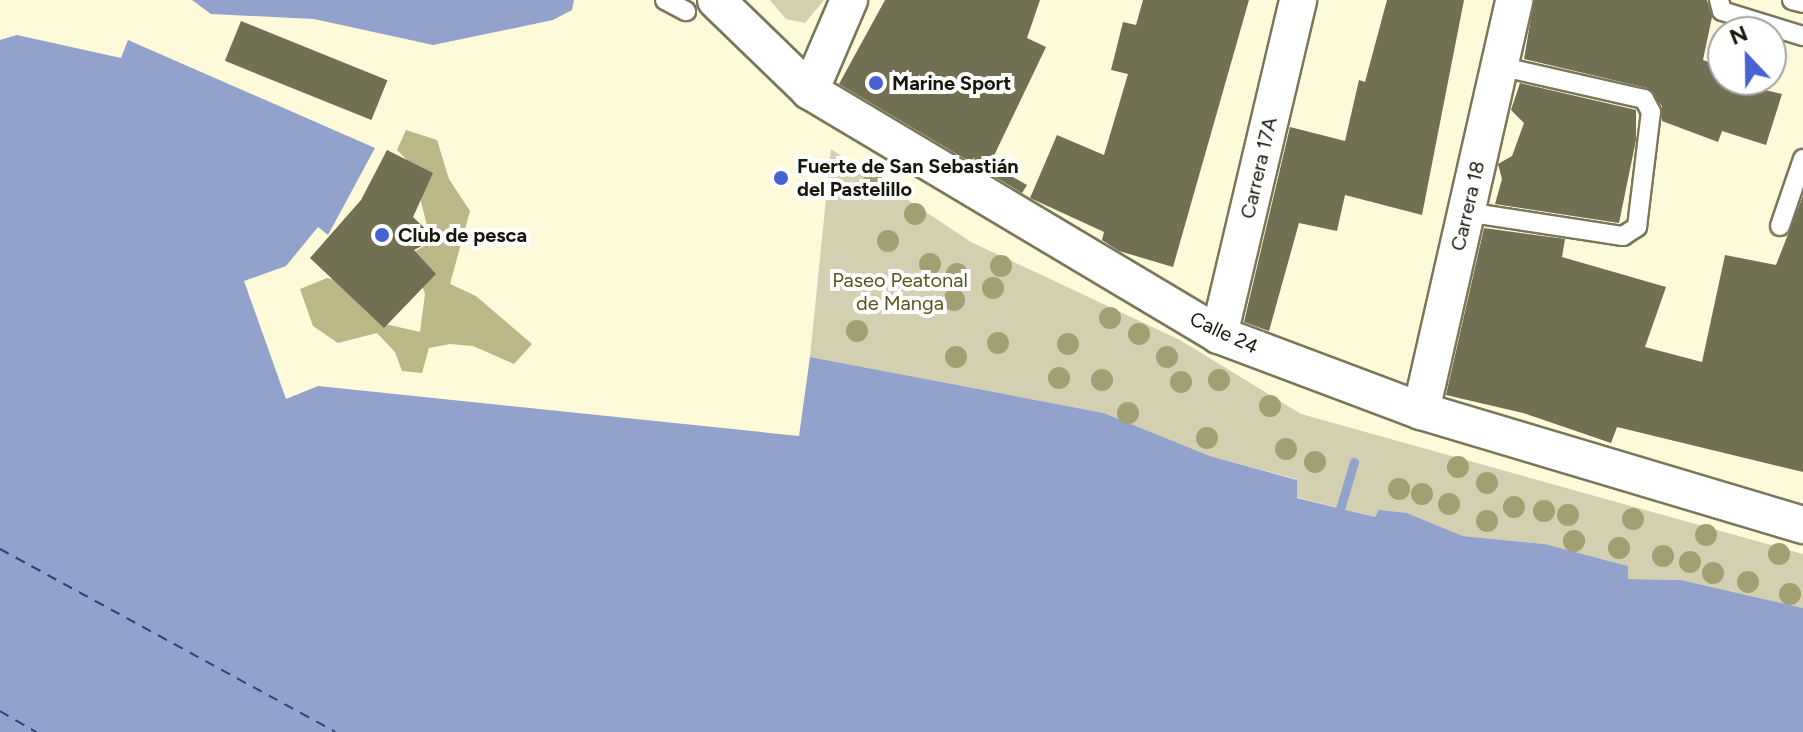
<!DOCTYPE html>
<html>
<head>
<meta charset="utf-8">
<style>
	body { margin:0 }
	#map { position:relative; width:1803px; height:732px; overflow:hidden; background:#fcfad9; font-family:Figtree,sans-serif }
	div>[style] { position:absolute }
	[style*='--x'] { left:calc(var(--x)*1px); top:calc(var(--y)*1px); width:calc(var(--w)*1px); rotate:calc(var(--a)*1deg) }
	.green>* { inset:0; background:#d2d0b0 }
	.forest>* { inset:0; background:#bbb787 }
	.water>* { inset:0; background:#93a2cd }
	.stream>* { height:9px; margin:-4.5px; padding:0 4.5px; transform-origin:4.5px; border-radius:4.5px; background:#93a2cd }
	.ferry>* { height:2px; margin-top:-1px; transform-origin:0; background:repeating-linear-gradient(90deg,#314178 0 10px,transparent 0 18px) }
	.building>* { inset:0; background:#727052; transform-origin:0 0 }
	.roads { filter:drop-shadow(2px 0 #797759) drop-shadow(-2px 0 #797759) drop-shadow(0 2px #797759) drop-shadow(0 -2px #797759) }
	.lane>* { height:18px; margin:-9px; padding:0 9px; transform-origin:9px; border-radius:9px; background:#fff }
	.street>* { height:36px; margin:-18px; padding:0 18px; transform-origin:18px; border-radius:18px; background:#fff }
	.trees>* { width:22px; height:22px; margin:-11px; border-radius:50%; background:#a29f72 }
	.dots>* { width:22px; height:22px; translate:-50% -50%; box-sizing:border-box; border:4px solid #fff; border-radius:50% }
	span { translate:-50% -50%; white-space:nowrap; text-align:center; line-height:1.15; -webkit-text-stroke:8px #fff; paint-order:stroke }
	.poi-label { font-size:20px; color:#18170b; font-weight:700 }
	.left { translate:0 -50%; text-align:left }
	.street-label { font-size:20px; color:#18170b }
	.park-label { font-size:20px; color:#59551d }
	.north { position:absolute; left:1707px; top:16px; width:80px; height:80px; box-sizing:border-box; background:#fff; border:2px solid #a3a29d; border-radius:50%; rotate:338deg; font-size:22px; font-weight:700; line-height:32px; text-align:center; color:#18170b }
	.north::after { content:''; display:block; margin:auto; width:28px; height:36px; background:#4561d4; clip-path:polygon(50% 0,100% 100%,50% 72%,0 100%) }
</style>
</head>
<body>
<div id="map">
	<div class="green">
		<div style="clip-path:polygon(770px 0,824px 0,805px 23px,786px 19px)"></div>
		<div style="clip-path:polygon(831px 149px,971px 242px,1180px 340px,1301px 414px,1803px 554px,1803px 608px,1681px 580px,1628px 579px,1628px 566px,1545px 544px,1463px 536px,1407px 513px,1375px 517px,1296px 497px,1296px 479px,1210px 456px,1104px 413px,810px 357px)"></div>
	</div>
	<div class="forest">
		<div style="clip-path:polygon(406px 130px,437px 140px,449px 179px,470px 211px,450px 284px,476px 296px,532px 344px,514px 364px,473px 346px,450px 344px,429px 348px,422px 373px,402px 371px,395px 352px,377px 333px,338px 343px,313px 326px,300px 289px,327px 278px,358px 286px,385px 324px,420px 332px,425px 294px,412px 253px,431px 242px,412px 165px,397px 150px)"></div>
	</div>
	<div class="water">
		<div style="clip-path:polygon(192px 0,574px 0,572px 10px,553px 20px,433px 45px,314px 19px,211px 14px)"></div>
		<div style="clip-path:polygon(17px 35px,121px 58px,128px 40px,375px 148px,328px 235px,318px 227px,286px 266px,244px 281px,286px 399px,318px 386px,799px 436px,810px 357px,1104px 413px,1210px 456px,1297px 480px,1297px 498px,1375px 517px,1379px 510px,1407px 513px,1463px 536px,1545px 544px,1628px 566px,1628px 579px,1681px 580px,1803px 608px,1803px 732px,0 732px,0 40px)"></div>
	</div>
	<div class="stream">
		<div style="--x:1340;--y:509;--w:49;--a:-73.4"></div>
	</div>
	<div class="ferry">
		<div style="--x:0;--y:549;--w:382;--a:28.6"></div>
		<div style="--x:0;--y:711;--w:42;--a:30.3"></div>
	</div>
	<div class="building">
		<div style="clip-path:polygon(885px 0,1040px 0,1027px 38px,1046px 47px,990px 164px,1027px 185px,1022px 193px,839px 84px)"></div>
		<div style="clip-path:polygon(1143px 0,1249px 0,1173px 267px,1119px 251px,1102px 240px,1104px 232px,1030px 198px,1057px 135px,1104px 155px,1128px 74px,1111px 70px,1123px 22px,1136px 25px)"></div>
		<div style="clip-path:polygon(1387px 0,1464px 0,1422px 215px,1345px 195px,1337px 231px,1299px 223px,1269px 331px,1244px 322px,1290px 127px,1345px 141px,1359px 80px,1365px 82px)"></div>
		<div style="clip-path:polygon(1534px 0,1707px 0,1712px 17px,1703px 60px,1723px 68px,1723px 80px,1782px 94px,1766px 145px,1722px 131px,1718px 142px,1662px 121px,1662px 106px,1647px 88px,1524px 59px)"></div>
		<div style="left:241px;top:21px;width:158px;height:43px;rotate:22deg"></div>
		<div style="clip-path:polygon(1520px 83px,1636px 110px,1636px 140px,1619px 223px,1495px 204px,1502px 179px,1498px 164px,1512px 156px,1524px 123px,1511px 110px)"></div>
		<div style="clip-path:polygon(387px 150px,433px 173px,413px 217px,436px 239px,414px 250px,436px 274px,384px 328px,310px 258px,361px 200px)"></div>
		<div style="clip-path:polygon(1803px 196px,1803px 472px,1617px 427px,1611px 443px,1523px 413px,1446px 395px,1484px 228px,1565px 239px,1562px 257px,1666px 287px,1645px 347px,1702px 362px,1725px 255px,1776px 265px)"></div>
	</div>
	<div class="roads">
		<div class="lane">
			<div style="--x:665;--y:0;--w:24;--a:28"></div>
			<div style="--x:1719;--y:0;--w:11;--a:75"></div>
			<div style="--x:1722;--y:11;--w:85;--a:17.2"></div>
			<div style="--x:1792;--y:0;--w:11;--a:15"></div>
			<div style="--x:1466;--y:212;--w:159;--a:8.7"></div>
			<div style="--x:1623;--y:236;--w:17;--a:-33"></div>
			<div style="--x:1637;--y:227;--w:116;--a:-83.1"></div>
			<div style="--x:1651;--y:112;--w:15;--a:-118"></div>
			<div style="--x:1644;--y:99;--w:149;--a:-167.2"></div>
			<div style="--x:1780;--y:226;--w:71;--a:-71.1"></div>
		</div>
		<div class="street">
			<div style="--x:716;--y:0;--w:131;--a:44.1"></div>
			<div style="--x:810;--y:91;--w:476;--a:30.8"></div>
			<div style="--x:1219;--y:335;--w:216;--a:20.6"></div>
			<div style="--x:1421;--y:411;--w:399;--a:16.6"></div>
			<div style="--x:810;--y:91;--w:99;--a:-66.8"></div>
			<div style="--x:1219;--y:335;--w:344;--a:-76.7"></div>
			<div style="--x:1421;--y:411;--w:421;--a:-77.2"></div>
		</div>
	</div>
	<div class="trees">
		<div style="left:873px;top:184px"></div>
		<div style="left:915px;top:214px"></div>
		<div style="left:888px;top:241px"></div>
		<div style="left:930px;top:264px"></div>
		<div style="left:1001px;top:266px"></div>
		<div style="left:957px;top:274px"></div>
		<div style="left:993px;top:288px"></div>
		<div style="left:954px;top:300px"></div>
		<div style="left:1110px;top:318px"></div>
		<div style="left:857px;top:331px"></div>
		<div style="left:1139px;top:334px"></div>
		<div style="left:998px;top:343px"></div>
		<div style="left:1068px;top:344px"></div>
		<div style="left:956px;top:357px"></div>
		<div style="left:1167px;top:357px"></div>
		<div style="left:1059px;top:378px"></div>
		<div style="left:1102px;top:380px"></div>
		<div style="left:1219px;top:380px"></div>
		<div style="left:1181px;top:382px"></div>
		<div style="left:1270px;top:406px"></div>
		<div style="left:1128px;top:413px"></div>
		<div style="left:1207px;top:438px"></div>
		<div style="left:1286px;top:449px"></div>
		<div style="left:1315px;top:462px"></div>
		<div style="left:1458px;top:467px"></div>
		<div style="left:1487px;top:483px"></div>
		<div style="left:1399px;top:489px"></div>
		<div style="left:1422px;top:494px"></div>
		<div style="left:1449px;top:504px"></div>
		<div style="left:1514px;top:507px"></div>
		<div style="left:1544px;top:511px"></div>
		<div style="left:1568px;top:515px"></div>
		<div style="left:1633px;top:519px"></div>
		<div style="left:1487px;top:521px"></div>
		<div style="left:1706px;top:535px"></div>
		<div style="left:1574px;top:541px"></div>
		<div style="left:1619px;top:548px"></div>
		<div style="left:1779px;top:554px"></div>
		<div style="left:1663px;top:556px"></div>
		<div style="left:1690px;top:562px"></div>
		<div style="left:1713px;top:573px"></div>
		<div style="left:1748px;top:582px"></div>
		<div style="left:1790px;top:594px"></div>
	</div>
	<div class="dots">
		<div style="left:876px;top:83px;background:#4561d4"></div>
		<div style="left:781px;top:178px;background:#4561d4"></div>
		<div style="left:382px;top:235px;background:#4561d4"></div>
	</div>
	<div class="poi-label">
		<span class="left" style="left:892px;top:83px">Marine Sport</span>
		<span class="left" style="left:797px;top:178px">Fuerte de San Sebastián<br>del Pastelillo</span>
		<span class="left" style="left:398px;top:235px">Club de pesca</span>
	</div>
	<div class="street-label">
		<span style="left:1259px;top:168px;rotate:-77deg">Carrera 17A</span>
		<span style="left:1468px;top:206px;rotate:-77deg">Carrera 18</span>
		<span style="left:1224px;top:333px;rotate:25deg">Calle 24</span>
	</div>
	<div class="park-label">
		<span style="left:900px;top:292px">Paseo Peatonal<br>de Manga</span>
	</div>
	<div class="north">N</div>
</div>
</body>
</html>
